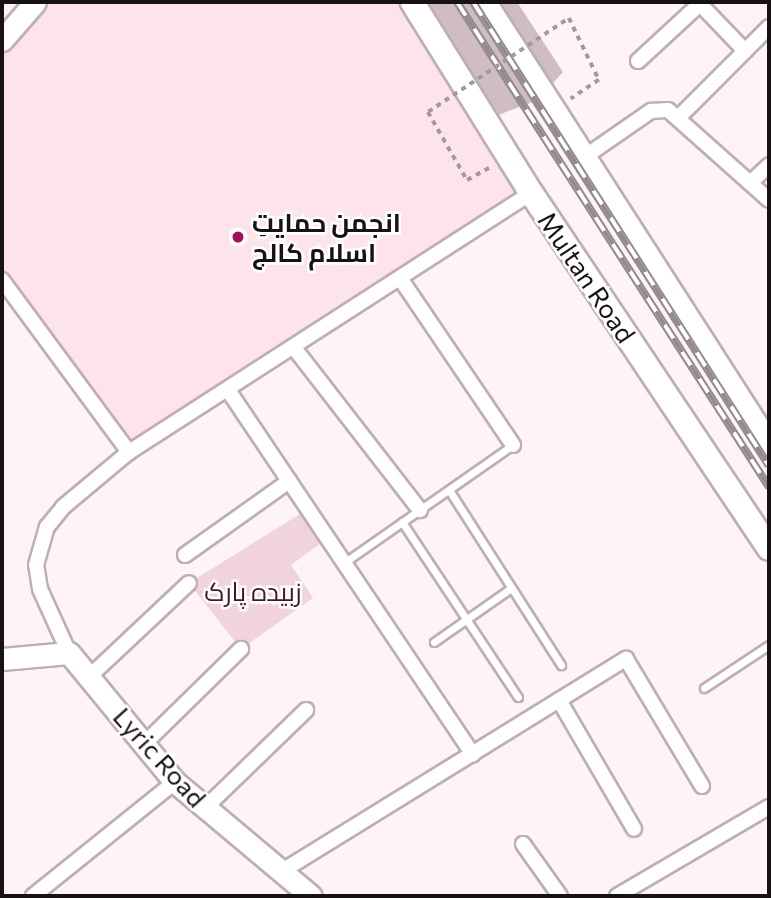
<!DOCTYPE html>
<html>
<head>
<meta charset="utf-8">
<style>
	body { margin:0 }
	#map { position:relative; width:771px; height:898px; overflow:hidden; background:#fef3f6; font-family:Commissioner,Cairo,sans-serif }
	div>[style] { position:absolute }
	[style*='--x'] { left:calc(var(--x)*1px); top:calc(var(--y)*1px); width:calc(var(--w)*1px); rotate:calc(var(--a)*1deg) }
	.built>* { inset:0; background:#fde3ea }
	.green>* { inset:0; background:#f1d4db }
	.building>* { inset:0; background:#cfbdc2 }
	.path>* { height:3.5px; margin-top:-1.75px; transform-origin:0; background:repeating-linear-gradient(90deg,#a39a9c 0 5px,transparent 0 10px) }
	.roads { filter:drop-shadow(2px 0 #bfaeb3) drop-shadow(-2px 0 #bfaeb3) drop-shadow(0 2px #bfaeb3) drop-shadow(0 -2px #bfaeb3) }
	.lane>* { height:7px; margin:-3.5px; padding:0 3.5px; transform-origin:3.5px; border-radius:3.5px; background:#fff }
	.street>* { height:14px; margin:-7px; padding:0 7px; transform-origin:7px; border-radius:7px; background:#fff }
	.secondary>* { height:21px; margin:-10.5px; padding:0 10.5px; transform-origin:10.5px; border-radius:10.5px; background:#fff }
	.primary>* { height:23px; margin:-11.5px; padding:0 11.5px; transform-origin:11.5px; border-radius:11.5px; background:#fff }
	.rail>* { height:8px; margin-top:-4px; transform-origin:0; background:repeating-linear-gradient(90deg,#fff 0 16px,#948b8e 0 32px); box-sizing:border-box; border-block:2px solid #948b8e }
	.path-bridge>* { height:3.5px; margin-top:-1.75px; transform-origin:0; background:repeating-linear-gradient(90deg,#a39a9c 0 5px,transparent 0 10px) }
	.dots>* { width:19px; height:19px; translate:-50% -50%; box-sizing:border-box; border:4px solid #fff; border-radius:50% }
	span { translate:-50% -50%; white-space:nowrap; text-align:center; line-height:1.15; -webkit-text-stroke:5px #fff; paint-order:stroke }
	.poi-label { font-size:26px; color:#181214; font-weight:700 }
	.left { translate:0 -50%; text-align:left }
	.street-label { font-size:26px; color:#181214 }
	.park-label { font-size:26px; color:#441728 }
	.frame { position:absolute; inset:0; border:4px solid #181214; pointer-events:none }
</style>
</head>
<body>
<div id="map">
	<div class="built">
		<div style="clip-path:polygon(35px 2px,413px 2px,543px 194px,129px 452px,2px 280px,2px 38px)"></div>
	</div>
	<div class="green">
		<div style="clip-path:polygon(308px 509px,328px 538px,291px 565px,313px 598px,241px 649px,189px 583px)"></div>
	</div>
	<div class="building">
		<div style="clip-path:polygon(416px 2px,517px 2px,563px 72px,538px 100px,493px 117px)"></div>
	</div>
	<div class="path">
		<div style="--x:569;--y:18;--w:69;--a:64.2"></div>
		<div style="--x:599;--y:80;--w:34;--a:146"></div>
		<div style="--x:428;--y:112;--w:78;--a:60.2"></div>
		<div style="--x:467;--y:180;--w:29;--a:-29"></div>
	</div>
	<div class="roads">
		<div class="lane">
			<div style="--x:449;--y:490;--w:208;--a:57.4"></div>
			<div style="--x:402;--y:522;--w:210;--a:56.5"></div>
			<div style="--x:345;--y:562;--w:205;--a:-34.9"></div>
			<div style="--x:434;--y:642;--w:94;--a:-35"></div>
			<div style="--x:704;--y:688;--w:78;--a:-33.5"></div>
		</div>
		<div class="street">
			<div style="--x:700;--y:4;--w:65;--a:46.2"></div>
			<div style="--x:638;--y:61;--w:87;--a:-42.7"></div>
			<div style="--x:680;--y:116;--w:126;--a:-45"></div>
			<div style="--x:583;--y:158;--w:83;--a:-34.7"></div>
			<div style="--x:651;--y:111;--w:17;--a:-3"></div>
			<div style="--x:668;--y:110;--w:135;--a:41.7"></div>
			<div style="--x:750;--y:183;--w:26;--a:-43"></div>
			<div style="--x:2;--y:280;--w:214;--a:53.6"></div>
			<div style="--x:402;--y:281;--w:198;--a:55.9"></div>
			<div style="--x:295;--y:349;--w:204;--a:52.2"></div>
			<div style="--x:228;--y:390;--w:439;--a:56.1"></div>
			<div style="--x:185;--y:555;--w:128;--a:-35.4"></div>
			<div style="--x:69;--y:653;--w:70;--a:-114.4"></div>
			<div style="--x:40;--y:589;--w:24;--a:-99"></div>
			<div style="--x:36;--y:565;--w:40;--a:-74"></div>
			<div style="--x:47;--y:527;--w:26;--a:-51"></div>
			<div style="--x:63;--y:507;--w:86;--a:-39.8"></div>
			<div style="--x:129;--y:452;--w:478;--a:-32.8"></div>
			<div style="--x:89;--y:677;--w:137;--a:-43.2"></div>
			<div style="--x:559;--y:700;--w:149;--a:59.8"></div>
			<div style="--x:144;--y:744;--w:136;--a:-44.4"></div>
			<div style="--x:205;--y:808;--w:141;--a:-44.1"></div>
			<div style="--x:523;--y:844;--w:64;--a:54.6"></div>
			<div style="--x:279;--y:873;--w:408;--a:-31.7"></div>
			<div style="--x:626;--y:659;--w:148;--a:59.1"></div>
			<div style="--x:33;--y:896;--w:182;--a:-38.8"></div>
			<div style="--x:617;--y:896;--w:176;--a:-30.4"></div>
		</div>
		<div class="secondary">
			<div style="--x:2;--y:40;--w:50;--a:-49"></div>
			<div style="--x:2;--y:659;--w:67;--a:-5.1"></div>
			<div style="--x:69;--y:653;--w:167;--a:50.6"></div>
			<div style="--x:175;--y:782;--w:177;--a:40"></div>
		</div>
		<div class="primary">
			<div style="--x:412;--y:2;--w:225;--a:58.1"></div>
			<div style="--x:531;--y:193;--w:427;--a:56.2"></div>
			<div style="--x:484;--y:2;--w:527;--a:57.25"></div>
		</div>
	</div>
	<div class="rail">
		<div style="--x:457;--y:2;--w:577;--a:57.25"></div>
		<div style="--x:473;--y:2;--w:550;--a:57.46"></div>
	</div>
	<div class="path-bridge">
		<div style="--x:428;--y:112;--w:169;--a:-33.7"></div>
	</div>
	<div class="dots">
		<div style="left:238px;top:237px;background:#a11157"></div>
	</div>
	<div class="poi-label">
		<span class="left" style="left:252px;top:237px">انجمن حمایتِ<br>اسلام کالج</span>
	</div>
	<div class="street-label">
		<span style="left:587px;top:277px;rotate:56deg">Multan Road</span>
		<span style="left:160px;top:757px;rotate:48deg">Lyric Road</span>
	</div>
	<div class="park-label">
		<span style="left:253px;top:591px">زبیدہ پارک</span>
	</div>
	<div class="frame"></div>
</div>
</body>
</html>
